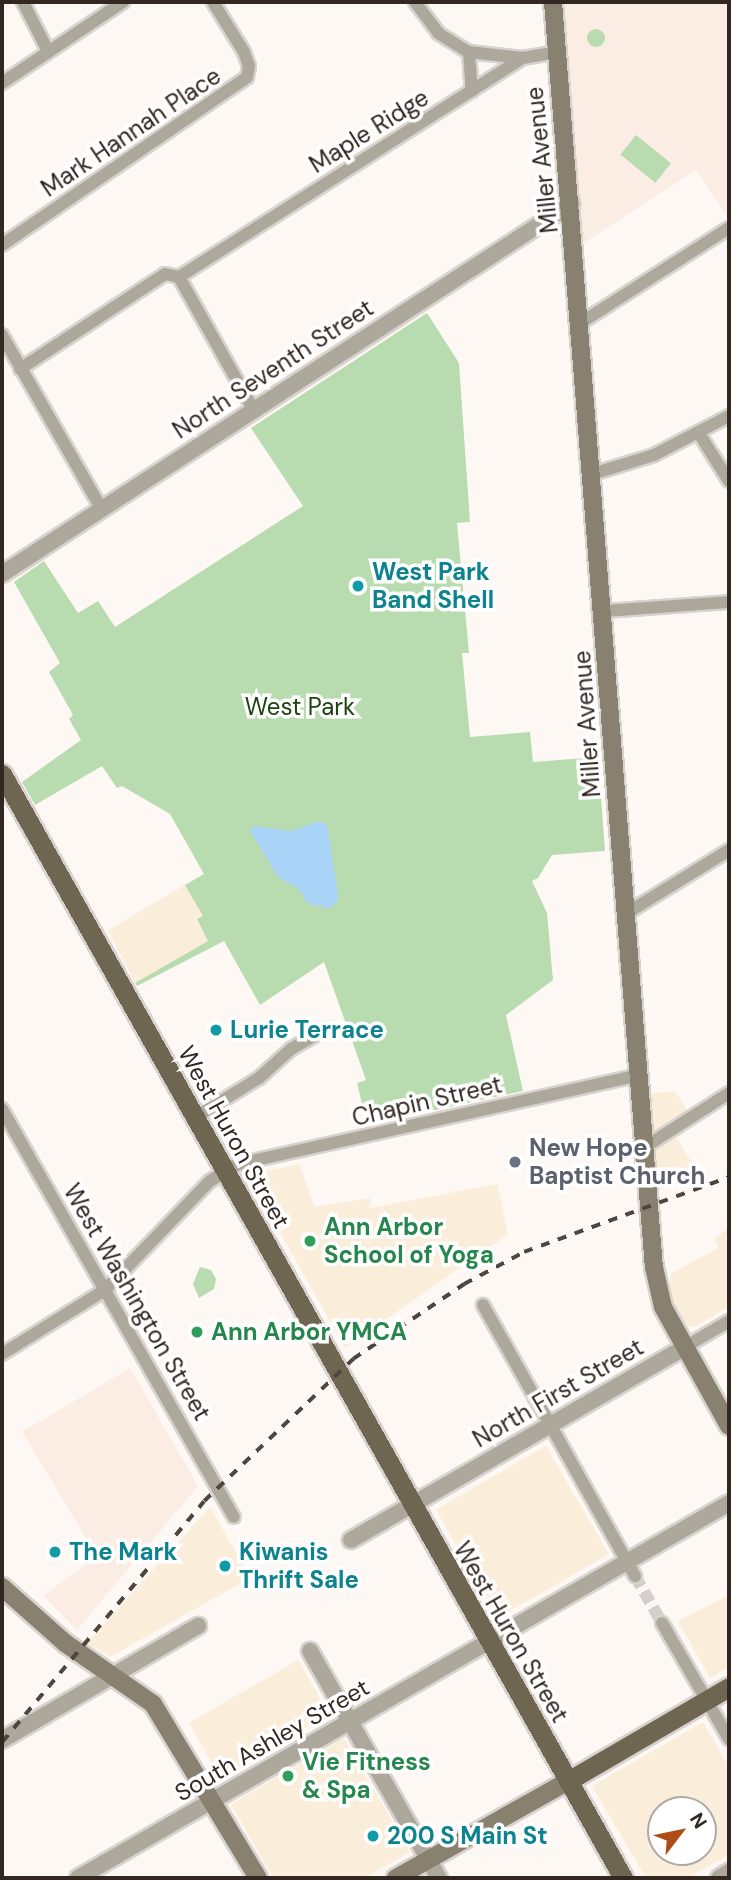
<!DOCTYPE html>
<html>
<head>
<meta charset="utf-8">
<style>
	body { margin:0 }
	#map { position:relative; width:731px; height:1880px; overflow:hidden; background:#fef8f4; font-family:"DM Sans",sans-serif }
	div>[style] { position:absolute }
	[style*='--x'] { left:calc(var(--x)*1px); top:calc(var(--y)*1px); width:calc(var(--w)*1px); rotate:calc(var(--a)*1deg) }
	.commercial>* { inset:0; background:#faedd9; transform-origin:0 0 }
	.built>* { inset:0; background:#fbece4 }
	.green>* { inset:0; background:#b9dbb0; transform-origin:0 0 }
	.round { border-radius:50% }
	.water>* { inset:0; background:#a9d4f8 }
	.minor-tunnel>* { height:12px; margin-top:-6px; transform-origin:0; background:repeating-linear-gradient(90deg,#d5ceca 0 12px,transparent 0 18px) }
	.roads { filter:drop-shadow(2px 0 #d9d2ce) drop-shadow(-2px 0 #d9d2ce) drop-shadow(0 2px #d9d2ce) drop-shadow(0 -2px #d9d2ce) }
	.minor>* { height:12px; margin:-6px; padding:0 6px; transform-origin:6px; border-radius:6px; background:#ada89c }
	.tertiary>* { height:16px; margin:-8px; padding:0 8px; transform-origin:8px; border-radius:8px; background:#ada89c }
	.secondary>* { height:18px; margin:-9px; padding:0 9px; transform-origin:9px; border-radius:9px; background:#888170 }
	.primary>* { height:19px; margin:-9.5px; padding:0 9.5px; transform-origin:9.5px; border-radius:9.5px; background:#6e6650 }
	.rail>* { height:3.5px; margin-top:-1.75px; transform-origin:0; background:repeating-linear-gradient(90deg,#4f453f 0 9px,transparent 0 18px) }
	.dots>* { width:19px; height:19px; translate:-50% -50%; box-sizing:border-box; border:4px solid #fff; border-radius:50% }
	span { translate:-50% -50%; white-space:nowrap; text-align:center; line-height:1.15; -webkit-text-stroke:7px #fff; paint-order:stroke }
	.street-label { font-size:24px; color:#322721 }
	.culture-label { font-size:24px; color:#0d838f; font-weight:700 }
	.left { translate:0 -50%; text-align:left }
	.park-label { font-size:24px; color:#1c430e }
	.worship-label { font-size:24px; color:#5b616d; font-weight:700 }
	.leisure-label { font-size:24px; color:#27864d; font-weight:700 }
	.frame { position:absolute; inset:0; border:4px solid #322721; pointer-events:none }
	.north { position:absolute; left:647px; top:1796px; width:70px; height:70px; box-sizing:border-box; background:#fff; border:2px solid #ada9a6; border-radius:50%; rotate:58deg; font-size:19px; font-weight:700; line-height:28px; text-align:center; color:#322721 }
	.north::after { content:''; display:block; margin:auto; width:24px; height:32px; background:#af4b17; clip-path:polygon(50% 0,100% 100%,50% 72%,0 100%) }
</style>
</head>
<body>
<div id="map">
	<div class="commercial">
		<div style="clip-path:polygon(185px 885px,204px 916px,197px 920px,209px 941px,135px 983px,108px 930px)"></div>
		<div style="clip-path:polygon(675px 1091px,687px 1110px,668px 1124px,699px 1174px,654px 1192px,647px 1094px)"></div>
		<div style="clip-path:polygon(299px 1164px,315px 1207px,370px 1198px,371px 1208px,497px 1184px,508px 1234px,345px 1348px,248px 1175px)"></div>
		<div style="clip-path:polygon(729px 1227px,729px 1306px,695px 1327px,685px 1326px,669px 1296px,671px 1274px,718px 1248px,715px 1239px)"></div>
		<div style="left:546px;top:1446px;width:125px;height:127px;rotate:60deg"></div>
		<div style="clip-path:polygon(210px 1507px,250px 1578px,110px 1657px,87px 1643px)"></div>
		<div style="clip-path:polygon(729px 1595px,729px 1667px,710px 1678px,678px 1621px)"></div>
		<div style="left:298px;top:1660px;width:62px;height:126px;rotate:60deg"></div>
		<div style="clip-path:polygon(evenodd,703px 1722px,729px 1767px,729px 1854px,688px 1878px,646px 1878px,592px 1786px,703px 1722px,661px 1810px,703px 1810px,703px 1852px,661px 1852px,661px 1810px)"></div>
		<div style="clip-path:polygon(344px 1738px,410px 1852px,364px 1878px,273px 1878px,231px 1804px)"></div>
	</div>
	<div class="built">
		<div style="clip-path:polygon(562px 2px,729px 2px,729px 219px,696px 170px,582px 244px)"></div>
		<div style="clip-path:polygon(130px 1368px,198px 1486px,77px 1630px,43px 1596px,97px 1556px,22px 1432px)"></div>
	</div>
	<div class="green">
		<div class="round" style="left:587px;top:29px;width:18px;height:18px"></div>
		<div style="left:636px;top:135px;width:45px;height:25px;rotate:39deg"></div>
		<div style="clip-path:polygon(427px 313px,459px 363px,470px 522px,457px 523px,469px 653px,462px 653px,470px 737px,530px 732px,533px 762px,598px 757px,605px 851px,552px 855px,538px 878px,532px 881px,547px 913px,553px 980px,506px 1015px,523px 1091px,367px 1125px,357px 1083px,366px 1080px,324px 962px,260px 1005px,224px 941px,137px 986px,135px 983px,208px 941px,197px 919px,203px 916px,185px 885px,204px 874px,170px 814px,122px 786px,117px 788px,102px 766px,35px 805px,22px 782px,81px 740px,69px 719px,73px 715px,49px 672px,60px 663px,14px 582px,44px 561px,78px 613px,98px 601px,115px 627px,303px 506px,251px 428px)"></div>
		<div style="clip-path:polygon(200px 1267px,211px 1270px,216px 1279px,214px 1289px,199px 1298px,193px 1284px)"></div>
	</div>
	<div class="water">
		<div style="clip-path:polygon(319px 821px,327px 825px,338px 894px,338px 901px,330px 908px,308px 904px,299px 889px,278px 877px,250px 830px,253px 826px,292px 831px)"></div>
	</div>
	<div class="minor-tunnel">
		<div style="--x:635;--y:1576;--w:54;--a:60.1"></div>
	</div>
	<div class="roads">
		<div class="minor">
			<div style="--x:23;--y:2;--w:55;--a:63"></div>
			<div style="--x:415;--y:2;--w:39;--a:53"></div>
			<div style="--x:438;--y:33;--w:36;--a:32"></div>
			<div style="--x:469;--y:52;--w:54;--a:6.3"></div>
			<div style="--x:523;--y:58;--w:34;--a:-10"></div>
			<div style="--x:469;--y:52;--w:39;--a:86"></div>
			<div style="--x:2;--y:83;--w:146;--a:-33.8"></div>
			<div style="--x:2;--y:245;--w:297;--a:-34.4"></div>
			<div style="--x:247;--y:77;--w:11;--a:-80"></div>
			<div style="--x:249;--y:66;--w:15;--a:-110"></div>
			<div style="--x:244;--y:52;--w:59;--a:-121.8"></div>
			<div style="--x:179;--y:277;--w:408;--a:-32.5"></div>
			<div style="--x:179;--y:277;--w:151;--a:60.7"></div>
			<div style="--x:582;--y:322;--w:174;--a:-32.6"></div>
			<div style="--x:2;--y:335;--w:199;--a:60.2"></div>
			<div style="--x:20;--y:369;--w:173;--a:-33.2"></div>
			<div style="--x:165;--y:274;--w:14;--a:12"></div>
			<div style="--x:700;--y:435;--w:54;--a:57.8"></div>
			<div style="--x:592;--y:474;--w:65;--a:-17"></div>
			<div style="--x:654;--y:455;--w:85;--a:-27.5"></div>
			<div style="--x:604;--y:611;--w:125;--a:-4.1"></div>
			<div style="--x:627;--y:913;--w:120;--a:-31.7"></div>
			<div style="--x:2;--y:1109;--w:469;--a:60.4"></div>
			<div style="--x:196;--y:1117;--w:74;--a:-31.8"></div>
			<div style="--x:259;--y:1078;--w:43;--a:-42.2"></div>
			<div style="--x:291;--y:1049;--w:39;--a:-30"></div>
			<div style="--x:645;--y:1147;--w:100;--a:-32.7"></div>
			<div style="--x:483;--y:1305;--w:311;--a:60.7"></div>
			<div style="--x:685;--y:1347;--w:51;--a:-30.6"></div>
			<div style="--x:2;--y:1354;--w:121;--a:-31.9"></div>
			<div style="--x:105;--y:1290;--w:151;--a:-46.1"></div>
			<div style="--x:210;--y:1181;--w:33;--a:-31"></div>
			<div style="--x:238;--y:1164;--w:412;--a:-12.5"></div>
			<div style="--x:662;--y:1623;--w:134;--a:60"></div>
		</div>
		<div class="tertiary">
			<div style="--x:2;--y:574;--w:679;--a:-33.03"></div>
			<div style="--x:351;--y:1540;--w:386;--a:-30"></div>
			<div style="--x:310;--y:1651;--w:261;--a:60.4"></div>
			<div style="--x:2;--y:1740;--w:227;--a:-30.2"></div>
			<div style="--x:78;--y:1878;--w:751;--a:-29.94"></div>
			<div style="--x:719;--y:1878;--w:12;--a:-31"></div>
		</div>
		<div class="secondary">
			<div style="--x:553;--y:2;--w:1269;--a:85.44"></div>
			<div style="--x:654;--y:1267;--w:41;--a:77.3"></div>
			<div style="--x:663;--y:1307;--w:136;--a:61"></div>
			<div style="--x:2;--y:1587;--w:84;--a:41.6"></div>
			<div style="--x:65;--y:1643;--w:107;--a:34.7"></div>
			<div style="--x:153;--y:1704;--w:203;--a:58.9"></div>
			<div style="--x:396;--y:1878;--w:197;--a:-29.4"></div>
		</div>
		<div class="primary">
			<div style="--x:2;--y:774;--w:1267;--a:60.64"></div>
			<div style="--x:568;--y:1781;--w:186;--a:-30.3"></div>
		</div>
	</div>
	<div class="rail">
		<div style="--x:2;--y:1742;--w:314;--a:-50"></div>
		<div style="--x:204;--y:1501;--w:206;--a:-43.6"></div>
		<div style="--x:353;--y:1359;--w:134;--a:-34"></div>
		<div style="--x:464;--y:1284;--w:68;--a:-28.1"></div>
		<div style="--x:524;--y:1252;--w:218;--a:-20.1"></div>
	</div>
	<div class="dots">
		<div style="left:358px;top:586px;background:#0f9aa8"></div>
		<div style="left:216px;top:1030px;background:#0f9aa8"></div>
		<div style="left:515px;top:1162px;background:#6b7280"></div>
		<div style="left:310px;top:1241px;background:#2e9e5b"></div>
		<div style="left:197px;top:1332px;background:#2e9e5b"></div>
		<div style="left:55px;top:1552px;background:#0f9aa8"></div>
		<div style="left:225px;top:1566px;background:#0f9aa8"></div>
		<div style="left:288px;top:1776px;background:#2e9e5b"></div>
		<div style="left:373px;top:1836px;background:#0f9aa8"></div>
	</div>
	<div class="street-label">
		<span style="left:369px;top:131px;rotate:-32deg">Maple Ridge</span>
		<span style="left:131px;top:132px;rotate:-34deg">Mark Hannah Place</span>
		<span style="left:542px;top:160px;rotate:-96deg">Miller Avenue</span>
		<span style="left:273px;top:369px;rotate:-33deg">North Seventh Street</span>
		<span style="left:587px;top:724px;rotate:-94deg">Miller Avenue</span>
		<span style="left:427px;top:1101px;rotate:-13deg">Chapin Street</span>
		<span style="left:234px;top:1137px;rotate:61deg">West Huron Street</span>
		<span style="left:137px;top:1302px;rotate:60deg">West Washington Street</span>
		<span style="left:558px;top:1393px;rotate:-30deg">North First Street</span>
		<span style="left:511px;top:1632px;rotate:60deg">West Huron Street</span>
		<span style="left:272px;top:1740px;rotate:-30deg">South Ashley Street</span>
	</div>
	<div class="culture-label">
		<span class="left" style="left:372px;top:586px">West Park<br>Band Shell</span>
		<span class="left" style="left:230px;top:1030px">Lurie Terrace</span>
		<span class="left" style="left:69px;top:1552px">The Mark</span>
		<span class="left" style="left:239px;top:1566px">Kiwanis<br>Thrift Sale</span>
		<span class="left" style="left:387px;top:1836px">200 S Main St</span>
	</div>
	<div class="park-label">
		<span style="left:300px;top:707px">West Park</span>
	</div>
	<div class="worship-label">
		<span class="left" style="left:529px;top:1162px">New Hope<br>Baptist Church</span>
	</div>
	<div class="leisure-label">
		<span class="left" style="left:324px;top:1241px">Ann Arbor<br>School of Yoga</span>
		<span class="left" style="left:211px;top:1332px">Ann Arbor YMCA</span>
		<span class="left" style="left:302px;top:1776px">Vie Fitness<br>&amp; Spa</span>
	</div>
	<div class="frame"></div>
	<div class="north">N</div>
</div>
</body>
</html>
